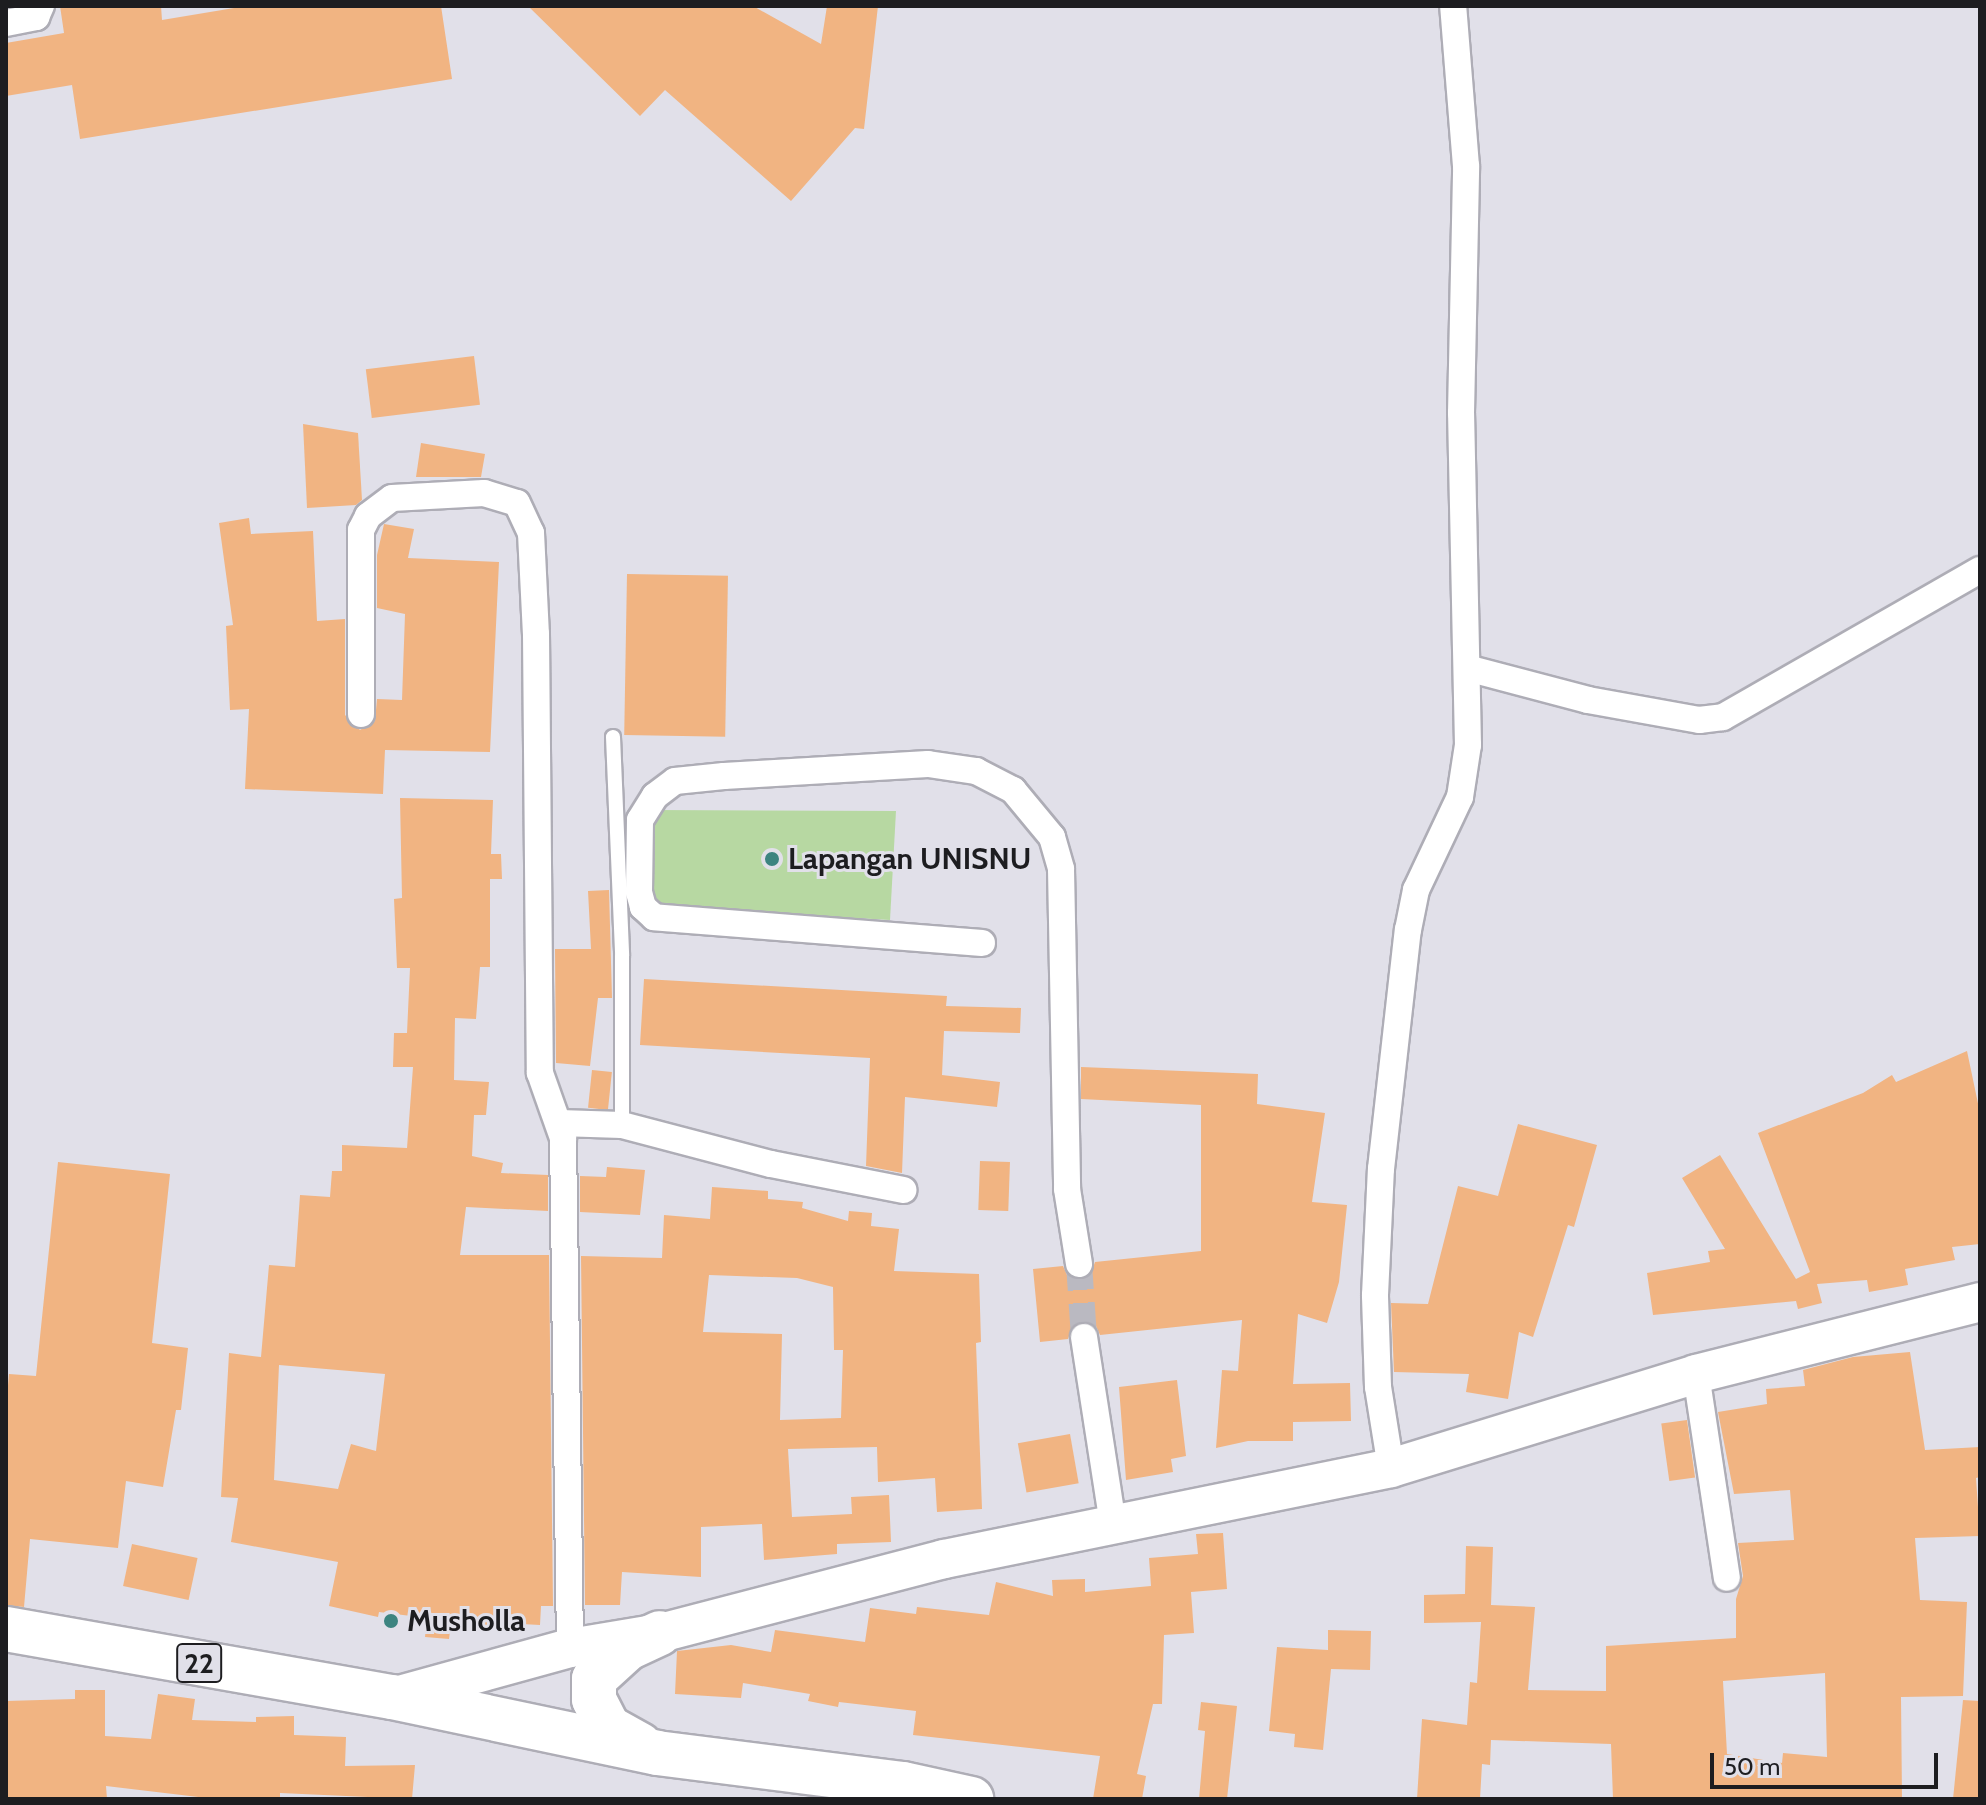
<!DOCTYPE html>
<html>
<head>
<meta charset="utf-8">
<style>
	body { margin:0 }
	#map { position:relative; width:1986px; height:1805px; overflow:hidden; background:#e1e0e9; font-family:Cabin,sans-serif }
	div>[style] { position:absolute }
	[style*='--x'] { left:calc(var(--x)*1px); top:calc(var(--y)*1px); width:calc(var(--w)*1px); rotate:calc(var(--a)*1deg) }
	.green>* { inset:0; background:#b7d8a2 }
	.building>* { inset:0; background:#f1b482; transform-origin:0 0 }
	.minor-tunnel>* { height:26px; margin-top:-13px; transform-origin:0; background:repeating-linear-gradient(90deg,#bab9c1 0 26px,transparent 0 39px) }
	.roads { filter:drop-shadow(2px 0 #aeadb6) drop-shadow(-2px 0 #aeadb6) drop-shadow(0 2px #aeadb6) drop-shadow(0 -2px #aeadb6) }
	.service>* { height:14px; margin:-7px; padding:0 7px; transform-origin:7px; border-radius:7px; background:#fff }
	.minor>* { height:26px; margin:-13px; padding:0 13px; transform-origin:13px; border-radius:13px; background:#fff }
	.secondary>* { height:38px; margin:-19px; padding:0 19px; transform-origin:19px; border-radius:19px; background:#fff }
	.trunk>* { height:44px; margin:-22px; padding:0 22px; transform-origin:22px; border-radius:22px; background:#fff }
	.dots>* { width:22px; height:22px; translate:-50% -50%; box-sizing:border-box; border:4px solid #e1e0e9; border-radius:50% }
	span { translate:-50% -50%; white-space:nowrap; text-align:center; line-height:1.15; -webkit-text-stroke:6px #e1e0e9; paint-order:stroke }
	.shield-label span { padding:2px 6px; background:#e1e0e9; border:2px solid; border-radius:6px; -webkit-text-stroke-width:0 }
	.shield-label { font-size:28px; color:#1d1d20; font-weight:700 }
	.poi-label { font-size:30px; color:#1d1d20; font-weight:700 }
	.left { translate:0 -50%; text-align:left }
	.frame { position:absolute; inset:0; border:8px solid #1d1d20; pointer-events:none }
	.scale { position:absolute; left:1710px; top:1753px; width:228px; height:36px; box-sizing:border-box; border:4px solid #1d1d20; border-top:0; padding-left:10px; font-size:24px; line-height:28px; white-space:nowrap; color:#1d1d20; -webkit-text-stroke:6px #e1e0e9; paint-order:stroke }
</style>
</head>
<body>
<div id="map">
	<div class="green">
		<div style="clip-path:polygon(649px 810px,896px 811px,890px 920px,650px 906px)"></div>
	</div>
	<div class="building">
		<div style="clip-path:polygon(60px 6px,161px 6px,162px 20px,246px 6px,441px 6px,452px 79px,80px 139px,72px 85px,6px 96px,6px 43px,64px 33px)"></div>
		<div style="clip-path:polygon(528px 6px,753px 6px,821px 44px,827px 6px,878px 6px,864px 129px,855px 128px,791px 201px,665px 90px,640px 116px)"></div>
		<div style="left:474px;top:356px;width:49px;height:109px;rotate:83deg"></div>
		<div style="clip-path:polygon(303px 424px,358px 433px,362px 500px,356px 505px,307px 508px)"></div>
		<div style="clip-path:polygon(421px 443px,485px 454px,481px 477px,416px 477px)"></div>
		<div style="clip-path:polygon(249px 518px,251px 534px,313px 531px,317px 621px,345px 619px,345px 715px,360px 730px,375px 721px,377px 699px,402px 700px,405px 614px,377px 608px,377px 555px,384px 524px,414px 529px,408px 558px,499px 562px,490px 752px,385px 750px,383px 794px,245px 789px,249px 709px,230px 710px,226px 626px,233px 625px,219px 523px)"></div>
		<div style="left:627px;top:574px;width:101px;height:161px;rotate:1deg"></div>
		<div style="clip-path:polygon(evenodd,400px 798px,493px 800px,491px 854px,501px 854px,502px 879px,490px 879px,490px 967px,480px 967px,476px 1019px,455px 1018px,454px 1080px,489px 1082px,486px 1115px,474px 1115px,472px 1156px,503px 1163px,501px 1173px,548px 1175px,548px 1211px,466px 1207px,460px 1255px,549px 1255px,553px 1606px,541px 1606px,540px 1625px,501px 1623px,501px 1630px,450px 1631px,449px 1639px,425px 1637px,427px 1618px,379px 1612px,378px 1617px,329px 1606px,338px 1562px,231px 1542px,238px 1498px,221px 1497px,229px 1353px,261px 1357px,269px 1265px,295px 1267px,300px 1195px,330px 1197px,332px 1171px,342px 1171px,342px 1145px,407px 1148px,413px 1067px,393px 1067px,394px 1033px,407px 1033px,410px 968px,397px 968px,394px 899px,402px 898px,400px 798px,279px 1365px,385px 1374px,376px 1451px,351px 1444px,338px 1489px,274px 1480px,279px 1365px)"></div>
		<div style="clip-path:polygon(609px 890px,612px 998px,598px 998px,590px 1066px,556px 1063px,555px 949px,591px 949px,588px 891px)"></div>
		<div style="clip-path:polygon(644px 979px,947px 996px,946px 1006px,1021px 1008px,1020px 1033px,944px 1031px,942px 1075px,1000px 1082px,997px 1107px,905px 1097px,902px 1173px,866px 1166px,870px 1058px,640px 1045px)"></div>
		<div style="clip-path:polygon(1967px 1051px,1980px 1113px,1980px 1244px,1952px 1247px,1955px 1260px,1905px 1269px,1908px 1285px,1869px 1292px,1867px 1280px,1817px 1284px,1822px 1303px,1798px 1309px,1796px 1301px,1653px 1315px,1647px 1273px,1710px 1262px,1708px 1251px,1725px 1249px,1682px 1178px,1720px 1155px,1796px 1279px,1810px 1272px,1758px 1133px,1863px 1093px,1892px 1075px,1896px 1082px)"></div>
		<div style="clip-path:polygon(1081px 1067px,1258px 1074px,1257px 1104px,1325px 1113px,1312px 1202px,1347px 1205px,1339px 1282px,1327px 1323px,1298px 1314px,1293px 1384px,1350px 1383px,1351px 1421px,1293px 1422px,1293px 1441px,1248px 1441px,1216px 1448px,1222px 1370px,1238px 1371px,1242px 1320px,1100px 1335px,1096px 1326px,1082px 1321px,1073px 1325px,1068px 1339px,1040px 1342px,1033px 1269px,1063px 1266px,1067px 1275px,1081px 1280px,1090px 1276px,1095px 1262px,1201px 1251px,1201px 1105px,1081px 1099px)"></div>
		<div style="left:592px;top:1070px;width:20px;height:38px;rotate:6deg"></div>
		<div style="clip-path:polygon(1518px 1124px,1597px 1145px,1574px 1227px,1568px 1225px,1533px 1337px,1519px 1332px,1508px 1399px,1466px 1392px,1469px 1374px,1394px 1372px,1391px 1303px,1428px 1304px,1458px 1186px,1498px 1196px)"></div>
		<div style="left:980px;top:1161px;width:30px;height:49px;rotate:2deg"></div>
		<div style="clip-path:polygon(58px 1162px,170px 1174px,152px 1343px,188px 1348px,181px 1410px,176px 1410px,163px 1487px,126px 1481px,118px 1548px,30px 1539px,24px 1607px,6px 1605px,6px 1408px,9px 1374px,36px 1376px)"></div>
		<div style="clip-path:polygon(607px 1167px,645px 1170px,640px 1215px,580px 1212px,580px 1176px,606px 1177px)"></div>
		<div style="clip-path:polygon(evenodd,712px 1187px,768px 1191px,768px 1199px,803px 1202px,802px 1208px,848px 1221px,849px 1211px,872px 1213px,871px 1226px,899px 1229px,894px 1271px,979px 1274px,981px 1342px,976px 1343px,982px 1509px,937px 1512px,935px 1478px,878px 1482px,877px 1447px,788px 1449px,792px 1517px,852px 1514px,851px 1497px,889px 1495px,891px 1542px,837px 1544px,837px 1554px,764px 1560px,762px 1524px,701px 1527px,701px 1577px,622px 1572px,620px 1605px,585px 1605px,581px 1256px,662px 1258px,664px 1215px,710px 1219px,712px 1187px,709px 1275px,797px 1278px,833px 1287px,834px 1350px,843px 1350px,841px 1418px,780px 1420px,782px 1334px,703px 1332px,709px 1275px)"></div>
		<div style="clip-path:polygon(evenodd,1910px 1352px,1925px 1450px,1980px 1447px,1980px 1477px,1976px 1478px,1980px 1536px,1915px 1538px,1920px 1600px,1967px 1602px,1963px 1696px,1901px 1697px,1902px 1799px,1613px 1799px,1611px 1744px,1491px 1740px,1490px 1765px,1482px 1764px,1480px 1799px,1417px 1799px,1422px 1719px,1467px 1725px,1470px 1682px,1477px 1683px,1481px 1622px,1424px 1623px,1424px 1595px,1465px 1594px,1466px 1546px,1493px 1547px,1491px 1605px,1535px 1607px,1528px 1690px,1606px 1691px,1606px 1646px,1736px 1638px,1736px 1599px,1743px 1576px,1738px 1543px,1794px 1540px,1790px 1490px,1734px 1494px,1718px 1412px,1767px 1404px,1766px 1389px,1805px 1386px,1803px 1370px,1853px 1357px,1910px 1352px,1825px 1673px,1827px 1757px,1783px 1753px,1782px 1763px,1727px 1754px,1723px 1681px,1825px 1673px)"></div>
		<div style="clip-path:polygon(1177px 1380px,1186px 1456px,1171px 1459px,1173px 1472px,1126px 1480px,1119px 1387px)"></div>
		<div style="left:1687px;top:1420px;width:58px;height:26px;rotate:82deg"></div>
		<div style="left:1070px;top:1434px;width:50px;height:53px;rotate:80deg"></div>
		<div style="clip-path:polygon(1223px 1533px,1227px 1589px,1191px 1592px,1194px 1633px,1164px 1635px,1162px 1704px,1153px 1704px,1137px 1774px,1146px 1776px,1142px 1799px,1093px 1799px,1100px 1756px,913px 1735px,916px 1711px,839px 1702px,838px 1707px,808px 1701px,810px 1694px,743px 1683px,741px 1698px,675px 1694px,677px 1651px,731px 1645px,771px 1652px,775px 1630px,865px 1642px,870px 1608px,916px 1614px,917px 1607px,989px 1615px,996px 1582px,1053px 1596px,1052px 1580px,1085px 1579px,1085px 1592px,1151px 1586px,1149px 1558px,1198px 1554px,1196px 1534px)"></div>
		<div style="left:132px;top:1544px;width:67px;height:43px;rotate:12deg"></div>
		<div style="clip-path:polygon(1328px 1630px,1371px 1631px,1370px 1670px,1331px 1669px,1323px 1750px,1294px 1747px,1295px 1734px,1269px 1731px,1277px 1647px,1328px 1650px)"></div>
		<div style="clip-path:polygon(75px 1690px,105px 1690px,105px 1736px,151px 1739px,158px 1694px,195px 1699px,192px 1720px,256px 1722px,256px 1717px,294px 1716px,294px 1735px,346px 1737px,345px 1766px,415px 1765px,412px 1799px,280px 1793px,280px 1799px,215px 1799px,106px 1786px,107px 1799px,6px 1799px,6px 1701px,75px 1699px)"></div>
		<div style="clip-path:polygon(1963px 1700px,1980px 1701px,1980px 1799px,1953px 1799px)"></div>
		<div style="clip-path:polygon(1201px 1702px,1237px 1706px,1227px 1799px,1199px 1799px,1205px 1731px,1198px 1730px)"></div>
	</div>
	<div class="minor-tunnel">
		<div style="--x:1079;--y:1264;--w:73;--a:86.1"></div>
	</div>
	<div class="roads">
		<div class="service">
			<div style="--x:613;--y:737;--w:219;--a:87.6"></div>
			<div style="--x:622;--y:956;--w:169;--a:90"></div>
		</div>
		<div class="minor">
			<div style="--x:6;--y:23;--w:31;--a:-11"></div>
			<div style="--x:36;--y:17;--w:12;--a:-66"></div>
			<div style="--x:1467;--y:668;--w:125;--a:14.8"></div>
			<div style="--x:1588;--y:700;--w:113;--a:10.2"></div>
			<div style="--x:1699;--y:720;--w:24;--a:-7"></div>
			<div style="--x:1723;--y:717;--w:296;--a:-29.8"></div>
			<div style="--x:361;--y:714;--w:184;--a:-90"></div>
			<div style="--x:361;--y:530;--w:16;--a:-63"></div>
			<div style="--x:368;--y:516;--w:30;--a:-37"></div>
			<div style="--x:392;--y:498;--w:92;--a:-3.1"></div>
			<div style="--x:484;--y:493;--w:34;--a:17"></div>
			<div style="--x:517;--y:503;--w:33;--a:65"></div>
			<div style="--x:531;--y:533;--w:101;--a:87.2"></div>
			<div style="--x:536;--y:634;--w:439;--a:89.5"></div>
			<div style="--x:540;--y:1073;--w:69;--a:70.5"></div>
			<div style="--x:563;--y:1138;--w:510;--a:89.21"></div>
			<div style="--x:982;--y:943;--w:329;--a:-175.5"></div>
			<div style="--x:654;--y:917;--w:15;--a:-138"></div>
			<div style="--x:643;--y:907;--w:16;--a:-105"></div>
			<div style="--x:639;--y:892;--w:72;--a:-89.2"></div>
			<div style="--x:640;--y:820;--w:28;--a:-58"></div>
			<div style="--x:655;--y:796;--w:25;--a:-37"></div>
			<div style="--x:675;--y:781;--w:49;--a:-5.8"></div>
			<div style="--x:724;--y:776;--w:204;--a:-3.4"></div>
			<div style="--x:928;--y:764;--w:49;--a:8.3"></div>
			<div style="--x:976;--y:771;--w:42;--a:27.2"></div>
			<div style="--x:1013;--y:790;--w:61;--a:50.3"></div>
			<div style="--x:1052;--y:837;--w:33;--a:74"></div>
			<div style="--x:1061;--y:869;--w:320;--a:88.9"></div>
			<div style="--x:1067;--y:1189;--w:76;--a:80.9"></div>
			<div style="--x:559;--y:1123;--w:63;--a:1.8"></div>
			<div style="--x:622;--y:1125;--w:154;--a:14.7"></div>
			<div style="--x:771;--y:1164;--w:135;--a:11.1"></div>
			<div style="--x:1084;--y:1337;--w:189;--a:81.2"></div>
			<div style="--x:1696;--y:1374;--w:206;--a:81.4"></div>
			<div style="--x:1391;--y:1468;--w:82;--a:-99.1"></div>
			<div style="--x:1378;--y:1387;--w:92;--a:-91.9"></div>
			<div style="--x:1375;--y:1295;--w:126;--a:-87.3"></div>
			<div style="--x:1381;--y:1169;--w:241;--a:-83.6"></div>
			<div style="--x:1408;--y:930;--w:41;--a:-78.7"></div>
			<div style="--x:1416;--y:890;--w:103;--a:-64.7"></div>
			<div style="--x:1460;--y:797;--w:53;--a:-81.3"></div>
			<div style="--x:1468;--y:745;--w:332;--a:-91.2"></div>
			<div style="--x:1461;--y:413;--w:247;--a:-88.8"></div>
			<div style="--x:1466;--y:166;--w:161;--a:-94.6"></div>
		</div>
		<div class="secondary">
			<div style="--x:392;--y:1697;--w:185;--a:-15.4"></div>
			<div style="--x:570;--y:1648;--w:91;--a:-9.5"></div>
			<div style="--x:660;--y:1633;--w:293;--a:-14.6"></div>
			<div style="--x:944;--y:1559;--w:456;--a:-11.5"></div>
			<div style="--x:1391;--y:1468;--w:319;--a:-17.1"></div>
			<div style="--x:1696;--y:1374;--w:293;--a:-14.2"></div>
		</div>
		<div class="trunk">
			<div style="--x:6;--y:1629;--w:392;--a:10"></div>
			<div style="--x:392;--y:1697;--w:271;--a:11.9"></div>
			<div style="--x:657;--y:1753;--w:248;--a:7.2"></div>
			<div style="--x:903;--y:1784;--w:70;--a:12.4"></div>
			<div style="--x:640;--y:1745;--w:37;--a:-151"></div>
			<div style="--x:608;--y:1727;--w:31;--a:-117"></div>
			<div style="--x:594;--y:1699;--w:20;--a:-90"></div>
			<div style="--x:594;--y:1679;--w:46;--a:-42.4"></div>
			<div style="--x:628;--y:1648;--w:35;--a:-25"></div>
		</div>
	</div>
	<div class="dots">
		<div style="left:772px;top:859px;background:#3c8480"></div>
		<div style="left:391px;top:1621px;background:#3c8480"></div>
	</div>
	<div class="shield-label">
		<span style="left:199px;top:1663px">22</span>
	</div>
	<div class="poi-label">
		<span class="left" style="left:788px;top:859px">Lapangan UNISNU</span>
		<span class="left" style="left:407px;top:1621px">Musholla</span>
	</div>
	<div class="frame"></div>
	<div class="scale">50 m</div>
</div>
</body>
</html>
